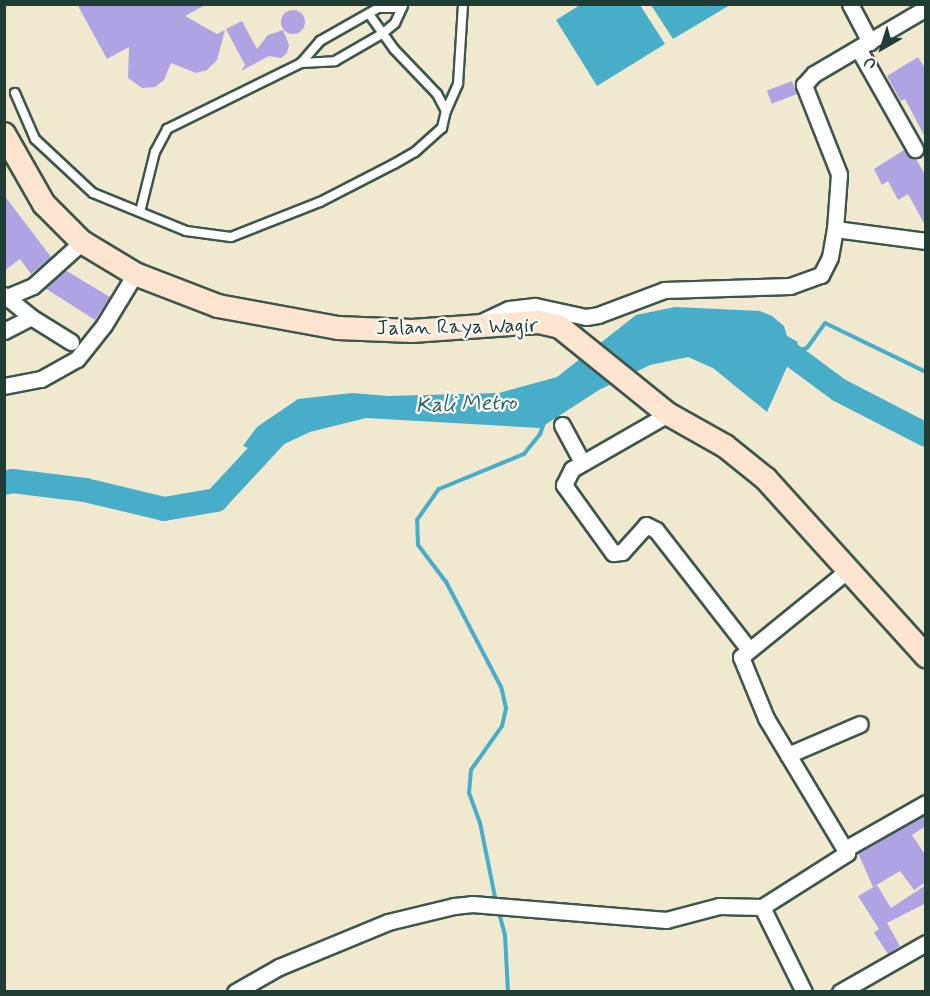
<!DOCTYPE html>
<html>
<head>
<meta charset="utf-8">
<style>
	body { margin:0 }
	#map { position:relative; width:930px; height:996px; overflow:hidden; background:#f0e9d0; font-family:Mynerve,sans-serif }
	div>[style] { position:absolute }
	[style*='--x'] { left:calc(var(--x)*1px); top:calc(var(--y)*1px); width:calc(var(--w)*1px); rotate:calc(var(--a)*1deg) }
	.water>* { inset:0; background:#48adc8 }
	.stream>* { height:4px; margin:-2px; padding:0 2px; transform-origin:2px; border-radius:2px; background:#48adc8 }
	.river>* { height:24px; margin:-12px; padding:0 12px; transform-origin:12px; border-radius:12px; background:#48adc8 }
	.building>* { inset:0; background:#b0a3e4; transform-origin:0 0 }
	.round { border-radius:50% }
	.roads { filter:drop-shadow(2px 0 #3e574b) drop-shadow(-2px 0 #3e574b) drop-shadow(0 2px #3e574b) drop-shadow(0 -2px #3e574b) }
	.service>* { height:8px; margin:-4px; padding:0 4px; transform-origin:4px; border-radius:4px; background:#fff }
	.minor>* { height:15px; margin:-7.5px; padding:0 7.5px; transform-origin:7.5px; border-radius:7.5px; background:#fff }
	.secondary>* { height:22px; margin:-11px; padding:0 11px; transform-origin:11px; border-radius:11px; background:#fde4d1 }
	span { translate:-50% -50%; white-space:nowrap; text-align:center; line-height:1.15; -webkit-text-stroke:4.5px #fdfcf7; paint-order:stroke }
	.street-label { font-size:21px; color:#1f3d34 }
	.water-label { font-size:22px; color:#2d6468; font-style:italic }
	.frame { position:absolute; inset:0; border:6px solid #1f3d34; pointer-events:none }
	.north { position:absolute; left:852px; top:18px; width:60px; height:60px; -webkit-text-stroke:4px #fdfcf7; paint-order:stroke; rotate:219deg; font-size:16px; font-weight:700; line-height:24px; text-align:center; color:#1f3d34 }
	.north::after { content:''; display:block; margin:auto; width:21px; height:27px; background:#1f3d34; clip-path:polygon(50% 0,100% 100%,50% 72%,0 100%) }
</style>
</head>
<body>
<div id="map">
	<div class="water">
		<div style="clip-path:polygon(580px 5px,640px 5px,665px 44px,597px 86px,556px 20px)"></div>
		<div style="clip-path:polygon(651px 5px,730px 5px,673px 39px)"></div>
		<div style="clip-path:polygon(675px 307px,760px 311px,772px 316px,784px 326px,787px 336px,798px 342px,767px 412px,713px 368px,688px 357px,650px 365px,599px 390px,540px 428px,366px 418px,310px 432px,263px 454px,243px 446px,257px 427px,298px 399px,352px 393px,389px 396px,499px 393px,557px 377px,636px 315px)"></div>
	</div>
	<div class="stream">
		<div style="--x:790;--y:352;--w:17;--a:-13"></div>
		<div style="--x:807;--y:348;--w:31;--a:-54"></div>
		<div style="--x:825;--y:323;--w:112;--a:25.9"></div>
		<div style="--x:496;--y:902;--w:81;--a:-101.4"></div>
		<div style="--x:480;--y:823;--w:32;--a:-110"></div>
		<div style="--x:469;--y:793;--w:23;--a:-85"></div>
		<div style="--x:471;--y:770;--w:54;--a:-54.8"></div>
		<div style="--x:502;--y:726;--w:18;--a:-77"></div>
		<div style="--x:506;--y:708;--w:22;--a:-103"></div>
		<div style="--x:501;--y:687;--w:119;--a:-117.6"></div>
		<div style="--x:446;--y:582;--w:46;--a:-127.1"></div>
		<div style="--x:418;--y:545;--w:25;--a:-92"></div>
		<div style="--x:417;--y:520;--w:38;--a:-55"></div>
		<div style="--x:439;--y:489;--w:92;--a:-22.4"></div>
		<div style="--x:524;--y:454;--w:26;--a:-51"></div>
		<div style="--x:540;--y:434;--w:12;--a:-70"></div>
		<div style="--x:498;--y:909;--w:27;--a:75"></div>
		<div style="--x:505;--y:935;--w:57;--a:87"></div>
	</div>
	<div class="river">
		<div style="--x:762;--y:346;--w:28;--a:15"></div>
		<div style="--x:789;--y:353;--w:62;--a:36.5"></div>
		<div style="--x:839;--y:390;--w:98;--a:27.3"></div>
		<div style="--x:4;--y:483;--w:8;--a:-14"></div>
		<div style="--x:12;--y:481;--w:74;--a:7"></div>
		<div style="--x:85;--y:490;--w:81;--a:13.5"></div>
		<div style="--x:164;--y:509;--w:53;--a:-9.8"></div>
		<div style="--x:216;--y:500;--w:97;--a:-47.1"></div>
	</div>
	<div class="building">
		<div style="clip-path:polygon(77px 4px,207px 4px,185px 16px,217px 34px,225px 30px,217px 60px,207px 70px,196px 73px,171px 63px,164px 80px,155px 87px,142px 88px,128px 78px,129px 47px,107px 59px)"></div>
		<div class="round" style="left:281px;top:10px;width:24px;height:24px"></div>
		<div style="clip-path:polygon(242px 21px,257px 49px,268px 35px,283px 30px,289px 45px,287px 53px,281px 58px,269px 56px,241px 71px,245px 65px,226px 29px)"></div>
		<div style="clip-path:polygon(918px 57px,926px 70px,926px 139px,905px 99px,901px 101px,887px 76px)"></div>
		<div style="left:792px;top:81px;width:14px;height:27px;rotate:69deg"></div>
		<div style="clip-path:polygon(904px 150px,916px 159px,926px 176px,926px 227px,908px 194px,898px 200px,888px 181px,882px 185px,874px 169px)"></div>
		<div style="clip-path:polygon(4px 195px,51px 257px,31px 274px,20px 259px,4px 271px)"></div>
		<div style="clip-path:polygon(65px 270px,110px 297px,95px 320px,45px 288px)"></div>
		<div style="clip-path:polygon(924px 816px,926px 826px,912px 835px,926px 856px,926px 882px,914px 890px,900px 871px,873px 887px,858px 853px)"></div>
		<div style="clip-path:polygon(877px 885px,891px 908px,926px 885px,926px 903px,887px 923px,900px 946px,888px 954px,874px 933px,879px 929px,858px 896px)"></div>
	</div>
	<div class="roads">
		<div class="service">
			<div style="--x:301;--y:63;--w:34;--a:-3"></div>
			<div style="--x:335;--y:61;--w:54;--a:-29.9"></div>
			<div style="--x:382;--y:34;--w:17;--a:-40"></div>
			<div style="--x:395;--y:23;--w:19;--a:-65"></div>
			<div style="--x:15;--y:93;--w:50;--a:66.5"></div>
			<div style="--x:35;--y:139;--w:79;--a:43"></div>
			<div style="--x:93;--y:193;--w:100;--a:22.2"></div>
			<div style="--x:186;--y:231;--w:45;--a:7.6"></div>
			<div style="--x:231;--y:237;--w:96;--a:-21.5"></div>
			<div style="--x:320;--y:202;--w:83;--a:-27.2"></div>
			<div style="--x:394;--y:164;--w:24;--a:-30"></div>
			<div style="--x:415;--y:152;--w:36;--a:-42"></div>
			<div style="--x:442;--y:128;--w:17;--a:-77"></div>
			<div style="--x:446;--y:111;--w:19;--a:-118"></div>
			<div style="--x:437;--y:94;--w:62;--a:-133.7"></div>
			<div style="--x:394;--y:49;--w:43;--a:-125.5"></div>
			<div style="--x:446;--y:111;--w:30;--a:-66"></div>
			<div style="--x:458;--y:84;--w:80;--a:-86.4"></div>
			<div style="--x:140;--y:212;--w:62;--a:-76"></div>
			<div style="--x:155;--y:152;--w:26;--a:-62"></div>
			<div style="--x:167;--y:129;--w:149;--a:-26.2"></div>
			<div style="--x:301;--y:63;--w:29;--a:-49"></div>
			<div style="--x:320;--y:41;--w:67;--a:-29.6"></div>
			<div style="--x:378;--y:8;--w:23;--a:0"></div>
		</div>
		<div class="minor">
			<div style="--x:850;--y:4;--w:43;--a:62.2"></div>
			<div style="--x:859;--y:50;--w:114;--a:60.5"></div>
			<div style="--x:835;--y:229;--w:92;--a:7.5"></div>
			<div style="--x:4;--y:295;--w:35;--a:39"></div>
			<div style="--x:7;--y:297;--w:28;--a:-23"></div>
			<div style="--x:33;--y:286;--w:66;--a:-41.9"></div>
			<div style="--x:481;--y:322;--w:31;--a:-25"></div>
			<div style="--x:509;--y:309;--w:26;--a:-7"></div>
			<div style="--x:535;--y:306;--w:52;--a:12.2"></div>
			<div style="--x:586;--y:317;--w:12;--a:-9"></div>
			<div style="--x:598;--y:315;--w:71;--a:-20.7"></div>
			<div style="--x:664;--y:290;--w:126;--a:-1.8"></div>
			<div style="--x:790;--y:286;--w:33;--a:-20"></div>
			<div style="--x:821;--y:275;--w:20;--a:-63"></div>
			<div style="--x:830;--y:257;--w:28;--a:-80"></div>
			<div style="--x:835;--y:229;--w:55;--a:-85.8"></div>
			<div style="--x:839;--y:174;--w:96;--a:-111.5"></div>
			<div style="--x:804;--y:85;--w:15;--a:-48"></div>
			<div style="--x:814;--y:74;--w:130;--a:-30.5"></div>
			<div style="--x:4;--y:331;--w:30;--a:-27"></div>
			<div style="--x:31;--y:317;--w:47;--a:32"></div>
			<div style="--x:4;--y:386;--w:38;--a:-11"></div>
			<div style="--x:41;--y:379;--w:41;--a:-29.1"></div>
			<div style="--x:77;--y:359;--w:43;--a:-51.5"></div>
			<div style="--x:104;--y:325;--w:60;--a:-58.7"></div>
			<div style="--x:668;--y:414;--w:111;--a:150.2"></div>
			<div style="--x:572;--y:469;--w:18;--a:117"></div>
			<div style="--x:564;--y:485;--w:84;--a:54.2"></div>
			<div style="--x:613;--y:553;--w:9;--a:-6"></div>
			<div style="--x:622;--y:552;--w:36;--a:-48"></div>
			<div style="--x:646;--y:525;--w:11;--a:27"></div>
			<div style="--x:656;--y:530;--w:150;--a:52.1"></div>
			<div style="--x:562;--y:425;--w:42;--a:61.6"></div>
			<div style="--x:788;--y:755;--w:78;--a:-23.3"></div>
			<div style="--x:845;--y:849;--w:93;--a:-29.6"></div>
			<div style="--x:235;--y:992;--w:51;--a:-29.6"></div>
			<div style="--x:279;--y:967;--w:118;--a:-22.4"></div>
			<div style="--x:388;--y:922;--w:68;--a:-13.6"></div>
			<div style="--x:454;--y:906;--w:18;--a:-6"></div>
			<div style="--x:472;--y:904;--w:195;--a:4.7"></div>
			<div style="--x:666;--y:920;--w:55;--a:-14.8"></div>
			<div style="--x:719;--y:906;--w:43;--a:1.3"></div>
			<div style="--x:804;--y:992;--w:95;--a:-116.3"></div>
			<div style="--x:762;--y:907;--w:101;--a:-32.4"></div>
			<div style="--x:847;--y:853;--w:157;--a:-121"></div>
			<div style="--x:766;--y:718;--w:66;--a:-112.3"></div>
			<div style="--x:741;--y:657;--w:138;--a:-39.1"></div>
			<div style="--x:840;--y:992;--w:99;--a:-29.7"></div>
		</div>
		<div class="secondary">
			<div style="--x:4;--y:134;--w:81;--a:60.3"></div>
			<div style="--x:44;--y:204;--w:54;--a:45"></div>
			<div style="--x:82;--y:242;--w:62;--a:31.1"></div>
			<div style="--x:135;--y:274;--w:89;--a:21.1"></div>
			<div style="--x:218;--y:306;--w:122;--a:10.4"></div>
			<div style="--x:338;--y:328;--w:74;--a:2.3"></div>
			<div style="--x:412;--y:331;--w:127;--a:-4.1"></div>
			<div style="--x:539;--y:322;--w:22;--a:13"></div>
			<div style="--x:560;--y:327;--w:139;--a:38.9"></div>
			<div style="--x:668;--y:414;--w:65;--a:29.3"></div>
			<div style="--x:725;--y:446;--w:53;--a:38.8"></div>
			<div style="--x:766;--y:479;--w:239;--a:47.9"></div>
		</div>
	</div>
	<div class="street-label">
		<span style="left:457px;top:327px;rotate:-1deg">Jalan Raya Wagir</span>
	</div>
	<div class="water-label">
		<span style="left:466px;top:405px;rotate:-2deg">Kali Metro</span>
	</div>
	<div class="frame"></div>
	<div class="north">U</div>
</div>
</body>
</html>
